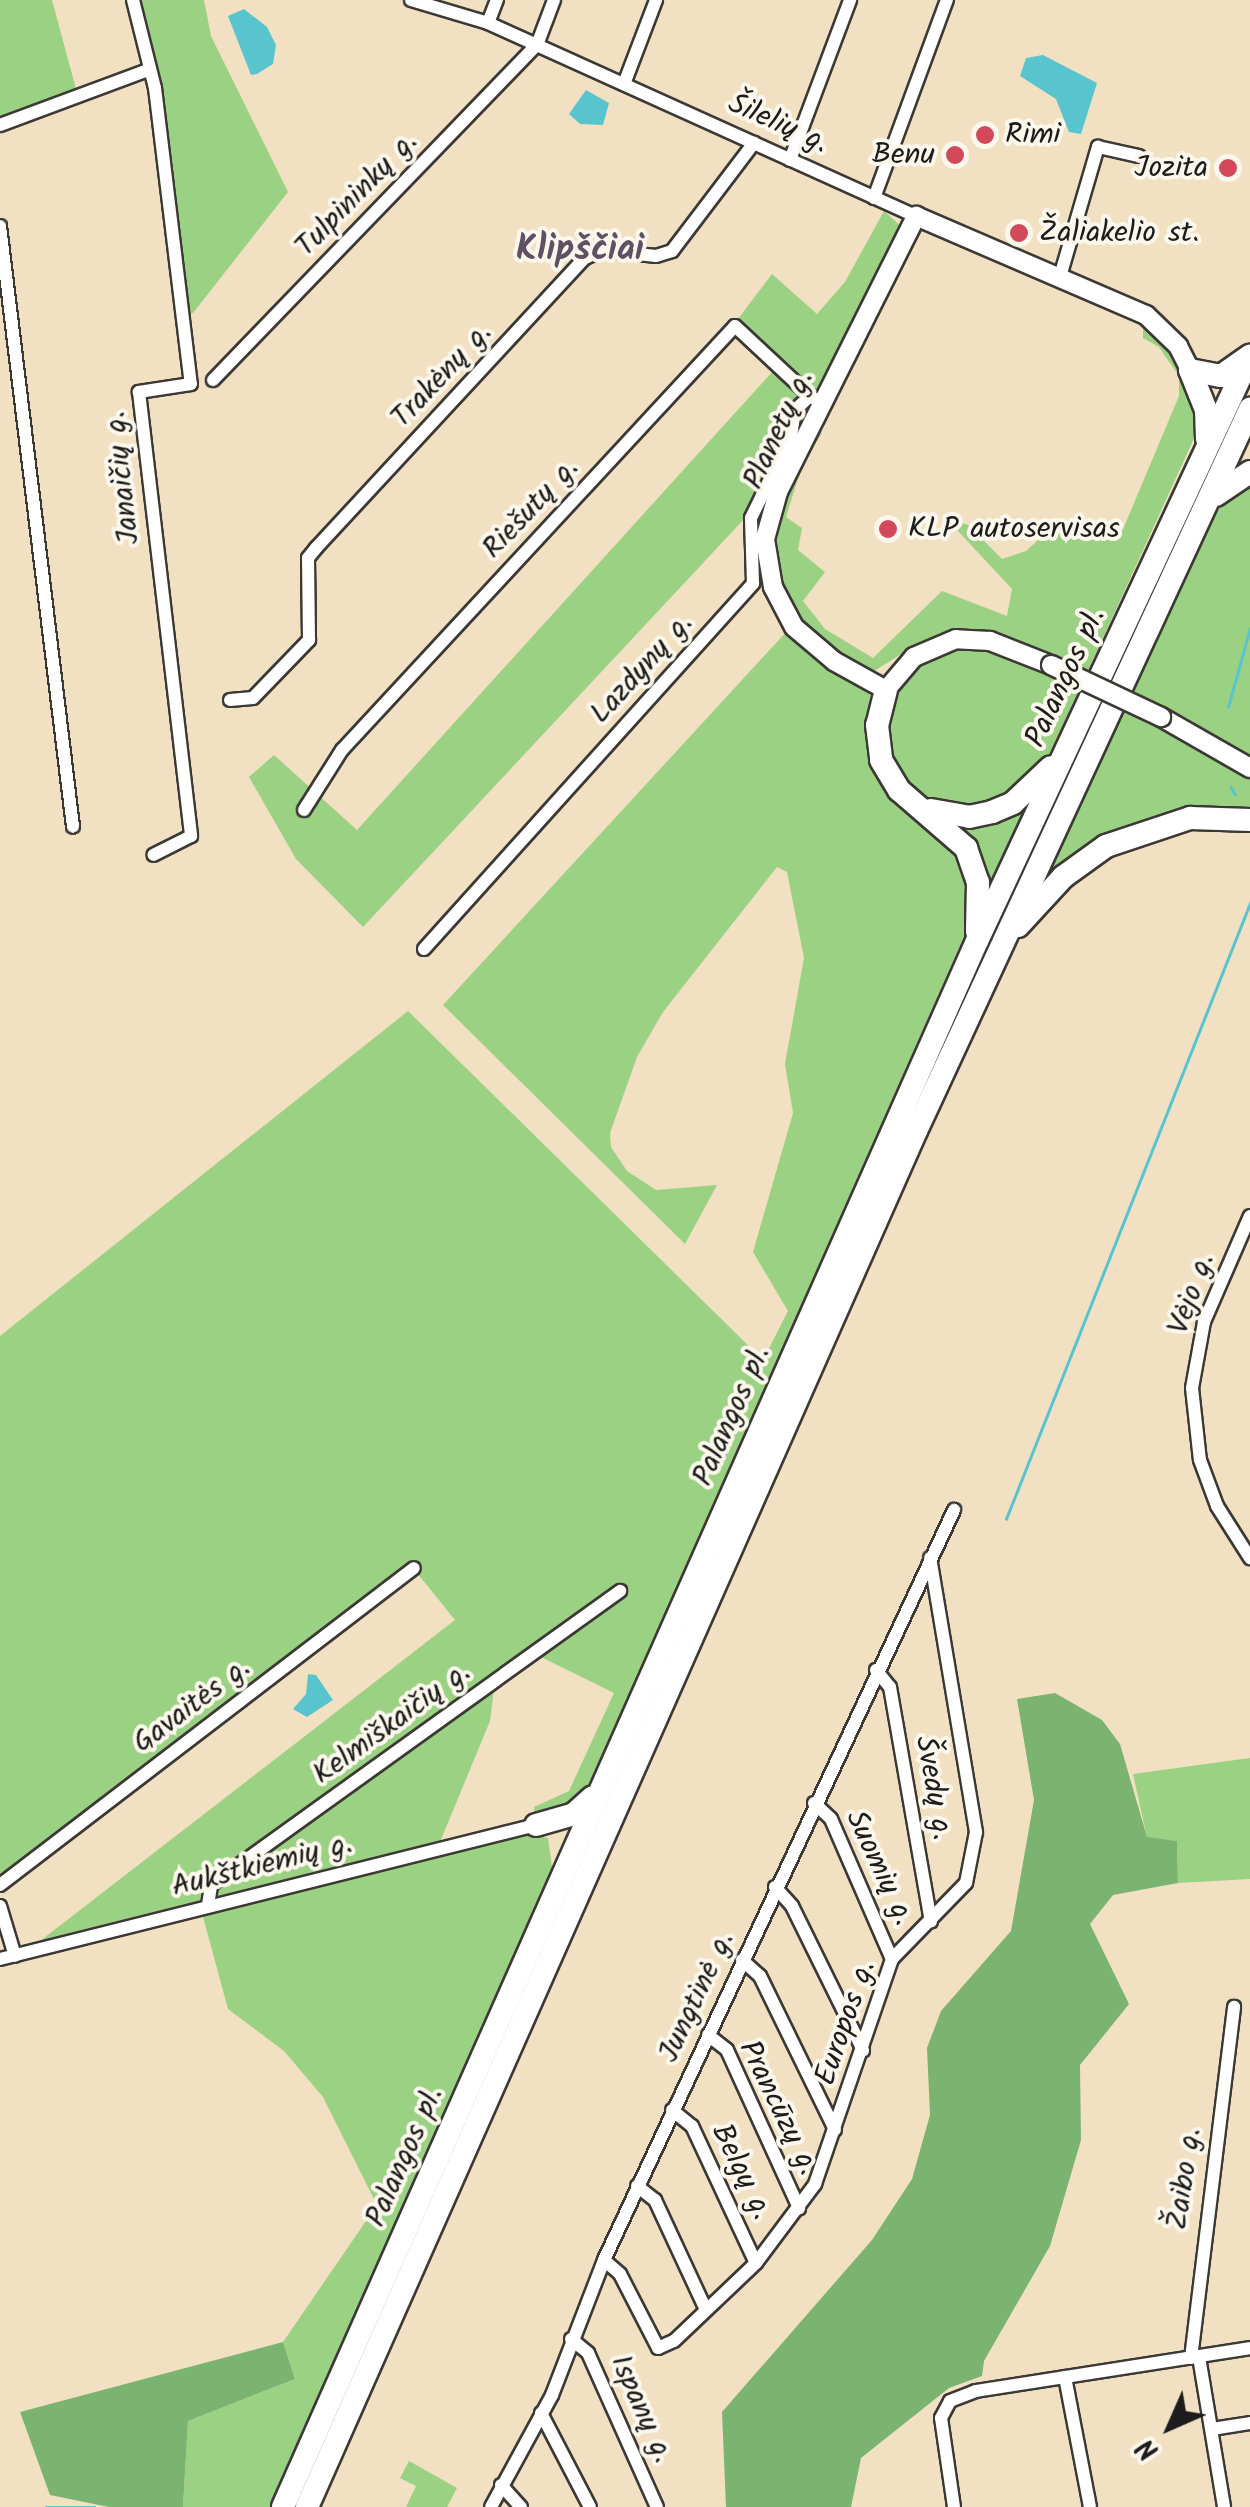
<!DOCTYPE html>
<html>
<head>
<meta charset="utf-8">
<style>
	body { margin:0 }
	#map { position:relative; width:1250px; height:2507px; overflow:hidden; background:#f2e0c2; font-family:Kalam,sans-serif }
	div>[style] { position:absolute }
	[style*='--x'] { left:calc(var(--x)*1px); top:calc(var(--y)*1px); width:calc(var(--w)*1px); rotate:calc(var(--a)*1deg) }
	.green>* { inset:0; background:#9ad183 }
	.forest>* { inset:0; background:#7bb371 }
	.water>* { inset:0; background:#58c5ce }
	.stream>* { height:2.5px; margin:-1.25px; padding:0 1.25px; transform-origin:1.25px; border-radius:1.25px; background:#58c5ce }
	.roads { filter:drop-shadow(2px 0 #3c3935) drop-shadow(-2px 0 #3c3935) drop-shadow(0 2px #3c3935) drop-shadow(0 -2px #3c3935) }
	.street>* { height:12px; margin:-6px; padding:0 6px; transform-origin:6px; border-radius:6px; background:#fff }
	.secondary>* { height:18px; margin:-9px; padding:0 9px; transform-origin:9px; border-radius:9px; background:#fff }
	.highway>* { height:22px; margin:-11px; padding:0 11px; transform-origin:11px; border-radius:11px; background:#fff }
	.bridges { filter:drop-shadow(2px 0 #3c3935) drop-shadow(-2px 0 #3c3935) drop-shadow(0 2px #3c3935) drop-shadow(0 -2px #3c3935) }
	.secondary-bridge>* { height:18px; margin:-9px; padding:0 9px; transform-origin:9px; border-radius:9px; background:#fff }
	.dots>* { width:28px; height:28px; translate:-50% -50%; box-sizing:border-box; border:5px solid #fbf7ec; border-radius:50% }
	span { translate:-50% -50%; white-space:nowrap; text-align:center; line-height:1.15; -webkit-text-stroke:8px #fbf7ec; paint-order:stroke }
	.street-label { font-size:30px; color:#1c1c1c }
	.poi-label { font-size:30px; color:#1c1c1c }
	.left { translate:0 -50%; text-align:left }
	.right { translate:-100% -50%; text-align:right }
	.quarter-label { font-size:35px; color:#5f5064; font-weight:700 }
	.north { position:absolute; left:1120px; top:2377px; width:100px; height:100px; -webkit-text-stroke:8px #fbf7ec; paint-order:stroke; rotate:225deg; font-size:28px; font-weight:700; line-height:40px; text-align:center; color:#1c1c1c }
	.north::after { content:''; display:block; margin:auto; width:35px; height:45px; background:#1c1c1c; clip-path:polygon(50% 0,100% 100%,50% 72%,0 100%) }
</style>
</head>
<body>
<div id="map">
	<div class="green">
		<div style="clip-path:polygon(0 0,52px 0,76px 89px,0 117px)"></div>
		<div style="clip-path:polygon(140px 0,204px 0,211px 36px,288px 192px,193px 313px,187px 313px,158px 77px)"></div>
		<div style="clip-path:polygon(884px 211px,903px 228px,821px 392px,794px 400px,746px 517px,363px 927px,296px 859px,249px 777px,274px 755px,357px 830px,783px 360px,738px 319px,772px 274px,817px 314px,845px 282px)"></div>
		<div style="clip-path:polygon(1143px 321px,1178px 355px,1201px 423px,1088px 671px,1018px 642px,956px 631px,922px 641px,871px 673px,813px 640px,788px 607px,773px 563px,785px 492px,817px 428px,822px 433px,802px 466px,786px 517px,802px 528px,798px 550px,825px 572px,803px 601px,825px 629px,873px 658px,942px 591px,1007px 616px,1012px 589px,944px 516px,968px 525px,1002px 559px,1026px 551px,1047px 532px,1121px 534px,1179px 396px,1179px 376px,1159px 347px,1143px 338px)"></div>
		<div style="clip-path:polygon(1250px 478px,1250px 760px,1187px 718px,1130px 692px,1222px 498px)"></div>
		<div style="clip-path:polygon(788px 630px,829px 665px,870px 687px,871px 741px,963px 854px,972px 918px,584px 1796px,577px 1806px,535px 1817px,534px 1807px,569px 1791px,614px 1693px,541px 1657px,494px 1689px,490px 1721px,440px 1842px,40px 1941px,455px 1620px,409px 1563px,0 1880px,0 1336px,408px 1011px,763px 1360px,788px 1311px,753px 1252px,793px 1113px,785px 1064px,804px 958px,787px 872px,777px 867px,663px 1012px,637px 1057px,610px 1133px,611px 1147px,627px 1171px,656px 1190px,717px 1185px,685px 1244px,443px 1005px)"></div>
		<div style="clip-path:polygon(946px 647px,985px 647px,1081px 689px,1045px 763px,994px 807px,941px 808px,912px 792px,885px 745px,885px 712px,905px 672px)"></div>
		<div style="clip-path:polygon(1123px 708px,1190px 739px,1250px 778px,1250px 813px,1167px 816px,1034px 897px)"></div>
		<div style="clip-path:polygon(1038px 789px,985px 904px,946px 820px)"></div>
		<div style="clip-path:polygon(1250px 1758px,1250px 1879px,1178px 1883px,1177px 1841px,1147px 1838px,1133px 1774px)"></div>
		<div style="clip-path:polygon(524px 1832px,548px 1838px,552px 1867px,270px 2507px,183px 2507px,188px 2421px,295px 2379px,283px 2342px,377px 2205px,323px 2097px,284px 2051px,228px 2009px,202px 1913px)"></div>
		<div style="clip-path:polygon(409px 2461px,457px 2488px,447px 2507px,406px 2507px,416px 2486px,400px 2478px)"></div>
	</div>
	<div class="forest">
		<div style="clip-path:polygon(1055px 1693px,1102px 1720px,1120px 1744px,1147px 1837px,1177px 1841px,1178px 1883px,1113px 1895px,1090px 1924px,1129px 2004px,1080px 2065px,1081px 2140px,1050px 2246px,984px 2361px,982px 2376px,949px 2388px,861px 2458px,851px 2507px,726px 2507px,722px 2412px,872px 2240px,912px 2179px,930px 2115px,927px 2048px,941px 2011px,1011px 1931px,1034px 1800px,1017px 1699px)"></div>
		<div style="clip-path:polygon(283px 2342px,295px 2379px,188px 2421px,183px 2507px,109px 2507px,50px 2495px,20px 2412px)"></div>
	</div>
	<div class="water">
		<div style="clip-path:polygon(244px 9px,267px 27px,276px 45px,273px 64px,257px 74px,251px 75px,228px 16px)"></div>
		<div style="clip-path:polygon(1043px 55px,1097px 83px,1081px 134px,1069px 132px,1056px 99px,1020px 76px,1026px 58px)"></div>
		<div style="clip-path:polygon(586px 90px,609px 103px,603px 125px,580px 124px,569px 114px)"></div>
		<div style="clip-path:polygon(308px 1674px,316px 1675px,333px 1700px,307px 1717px,293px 1709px,306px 1694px)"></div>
	</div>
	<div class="stream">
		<div style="--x:1228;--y:707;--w:82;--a:-74.4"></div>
		<div style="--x:1231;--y:787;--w:8;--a:60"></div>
		<div style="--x:1006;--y:1519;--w:663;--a:-68.39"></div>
		<div style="--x:46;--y:2507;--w:49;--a:0"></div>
	</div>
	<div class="roads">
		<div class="street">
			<div style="--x:133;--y:0;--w:91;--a:76"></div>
			<div style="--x:155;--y:88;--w:298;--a:83.1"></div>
			<div style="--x:191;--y:384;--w:53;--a:171.3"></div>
			<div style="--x:139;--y:392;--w:447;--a:83.3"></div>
			<div style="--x:191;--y:836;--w:42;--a:153.4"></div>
			<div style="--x:411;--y:0;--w:80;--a:16.6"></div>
			<div style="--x:488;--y:23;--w:470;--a:24.3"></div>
			<div style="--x:488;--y:23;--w:25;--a:-69"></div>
			<div style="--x:624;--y:84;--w:90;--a:-69.1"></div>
			<div style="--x:0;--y:125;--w:158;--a:-20.4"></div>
			<div style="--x:790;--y:160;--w:171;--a:-69.4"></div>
			<div style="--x:874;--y:198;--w:211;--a:-69.8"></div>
			<div style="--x:0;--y:226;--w:605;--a:83.07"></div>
			<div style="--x:1059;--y:280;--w:139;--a:-73.7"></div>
			<div style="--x:1098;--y:147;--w:42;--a:12.4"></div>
			<div style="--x:213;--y:380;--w:466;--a:-46"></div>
			<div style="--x:537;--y:45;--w:48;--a:-69.3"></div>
			<div style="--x:230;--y:700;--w:23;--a:-5"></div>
			<div style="--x:253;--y:698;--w:81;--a:-46"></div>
			<div style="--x:309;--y:640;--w:82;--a:-90.7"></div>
			<div style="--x:308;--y:558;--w:14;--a:-51"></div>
			<div style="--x:317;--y:547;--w:394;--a:-47.2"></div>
			<div style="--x:585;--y:258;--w:19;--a:-25"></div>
			<div style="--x:602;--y:250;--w:54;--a:6.3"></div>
			<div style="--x:656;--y:256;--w:17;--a:-17"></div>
			<div style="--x:672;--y:251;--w:136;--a:-52.8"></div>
			<div style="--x:304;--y:810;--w:71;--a:-57.7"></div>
			<div style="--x:342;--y:750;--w:578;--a:-47.17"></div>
			<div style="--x:735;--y:326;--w:103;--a:43"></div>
			<div style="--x:424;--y:949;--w:492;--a:-48"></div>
			<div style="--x:753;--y:583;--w:65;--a:-91.8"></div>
			<div style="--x:751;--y:518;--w:91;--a:-64"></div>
			<div style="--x:791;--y:436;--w:26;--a:-81"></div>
			<div style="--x:795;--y:410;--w:21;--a:-43"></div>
			<div style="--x:810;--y:396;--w:6;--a:31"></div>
			<div style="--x:1250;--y:1216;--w:116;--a:113.5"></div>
			<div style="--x:1204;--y:1322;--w:67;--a:100.3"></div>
			<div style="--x:1192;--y:1388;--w:72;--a:83.7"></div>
			<div style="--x:1200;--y:1460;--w:49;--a:69.7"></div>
			<div style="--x:1217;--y:1506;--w:62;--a:57.6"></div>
			<div style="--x:876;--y:1670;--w:22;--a:51"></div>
			<div style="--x:890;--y:1687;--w:238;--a:80.1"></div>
			<div style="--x:814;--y:1803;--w:23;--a:43"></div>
			<div style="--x:831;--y:1819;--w:153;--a:66.5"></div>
			<div style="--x:0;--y:1885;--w:521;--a:-37.44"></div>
			<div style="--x:775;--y:1887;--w:25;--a:48"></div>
			<div style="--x:792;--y:1906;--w:161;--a:63.8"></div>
			<div style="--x:208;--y:1905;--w:20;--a:-81"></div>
			<div style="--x:211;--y:1885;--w:504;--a:-35.71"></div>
			<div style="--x:0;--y:1906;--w:52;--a:73.3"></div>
			<div style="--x:0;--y:1959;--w:552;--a:-14.04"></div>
			<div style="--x:742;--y:1960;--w:24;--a:42"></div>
			<div style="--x:760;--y:1976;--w:171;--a:64"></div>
			<div style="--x:708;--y:2035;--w:24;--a:38"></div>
			<div style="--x:727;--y:2050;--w:174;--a:65.5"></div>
			<div style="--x:672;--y:2110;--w:26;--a:39"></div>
			<div style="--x:692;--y:2126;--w:151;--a:65"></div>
			<div style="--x:637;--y:2186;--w:23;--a:38"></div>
			<div style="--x:655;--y:2200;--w:121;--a:65.1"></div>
			<div style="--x:604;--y:2260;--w:21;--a:41"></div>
			<div style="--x:620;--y:2274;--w:83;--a:62.8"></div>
			<div style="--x:658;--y:2348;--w:17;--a:-24"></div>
			<div style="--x:674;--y:2341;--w:113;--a:-43.6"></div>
			<div style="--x:756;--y:2263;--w:99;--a:-53.2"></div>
			<div style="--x:815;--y:2184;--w:238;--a:-71.1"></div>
			<div style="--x:892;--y:1959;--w:106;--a:-45.8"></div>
			<div style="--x:966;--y:1883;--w:52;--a:-78.9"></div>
			<div style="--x:976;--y:1832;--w:278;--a:-99.5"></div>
			<div style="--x:571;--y:2339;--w:22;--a:39"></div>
			<div style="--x:588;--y:2353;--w:169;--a:65.9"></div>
			<div style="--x:1199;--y:2357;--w:152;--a:80.5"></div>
			<div style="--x:1191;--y:2358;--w:354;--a:-83"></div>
			<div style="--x:1065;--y:2377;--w:132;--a:79.1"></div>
			<div style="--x:541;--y:2413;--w:106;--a:62.5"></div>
			<div style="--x:1212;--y:2429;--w:38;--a:-9"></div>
			<div style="--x:501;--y:2485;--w:30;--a:48"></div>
			<div style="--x:491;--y:2507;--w:128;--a:-61.4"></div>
			<div style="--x:552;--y:2395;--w:145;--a:-68.9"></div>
			<div style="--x:604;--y:2260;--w:828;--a:-64.98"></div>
			<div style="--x:954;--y:2507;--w:90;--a:-98.3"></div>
			<div style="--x:941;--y:2418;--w:19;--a:-62"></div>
			<div style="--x:950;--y:2401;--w:28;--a:-21"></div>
			<div style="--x:976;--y:2391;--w:277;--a:-8.9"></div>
		</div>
		<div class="secondary">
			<div style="--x:1051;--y:665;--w:66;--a:-158.5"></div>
			<div style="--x:990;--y:641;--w:34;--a:-177"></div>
			<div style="--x:956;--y:639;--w:46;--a:156.8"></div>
			<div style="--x:914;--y:657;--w:43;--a:130.3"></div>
			<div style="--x:886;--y:690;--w:60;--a:-150.9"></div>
			<div style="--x:834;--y:661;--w:52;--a:-139.6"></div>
			<div style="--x:794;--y:627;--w:45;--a:-117.7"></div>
			<div style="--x:773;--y:587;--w:49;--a:-99.5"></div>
			<div style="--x:765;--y:539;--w:49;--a:-74.5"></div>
			<div style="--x:778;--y:492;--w:309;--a:-63.4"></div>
			<div style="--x:916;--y:216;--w:250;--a:23.3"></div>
			<div style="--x:1146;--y:315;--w:45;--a:44.1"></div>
			<div style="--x:1178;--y:346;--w:27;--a:63"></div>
			<div style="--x:1161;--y:717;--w:103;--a:29.8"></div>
		</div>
		<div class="highway">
			<div style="--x:1190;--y:370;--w:43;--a:68.2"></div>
			<div style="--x:1206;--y:410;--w:29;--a:88"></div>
			<div style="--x:1190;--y:370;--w:32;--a:11"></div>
			<div style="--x:1221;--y:376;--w:33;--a:-35"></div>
			<div style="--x:1216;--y:495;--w:41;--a:-34.1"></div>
			<div style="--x:886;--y:690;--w:36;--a:104"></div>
			<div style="--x:877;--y:725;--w:35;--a:83"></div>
			<div style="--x:881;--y:760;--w:35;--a:59"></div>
			<div style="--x:899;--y:790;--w:89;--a:40.9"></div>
			<div style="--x:966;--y:848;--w:36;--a:71"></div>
			<div style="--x:978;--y:882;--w:49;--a:91.2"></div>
			<div style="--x:931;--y:810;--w:39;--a:10"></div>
			<div style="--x:969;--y:817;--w:24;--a:-12"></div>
			<div style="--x:992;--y:812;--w:23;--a:-23"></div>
			<div style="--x:1013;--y:803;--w:52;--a:-43.5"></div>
			<div style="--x:1018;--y:926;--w:67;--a:-47.4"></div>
			<div style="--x:1063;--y:877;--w:53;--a:-35.8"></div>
			<div style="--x:1106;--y:846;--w:89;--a:-18.4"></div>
			<div style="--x:1190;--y:818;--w:60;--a:1.9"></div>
			<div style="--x:536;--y:1825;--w:40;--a:-16"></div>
			<div style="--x:574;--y:1814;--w:25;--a:-42"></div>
			<div style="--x:283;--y:2507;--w:1713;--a:-66.1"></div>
			<div style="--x:977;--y:941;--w:646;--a:-64.98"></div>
			<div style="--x:307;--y:2507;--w:1505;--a:-66.13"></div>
			<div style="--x:916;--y:1131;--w:796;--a:-65.17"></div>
		</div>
	</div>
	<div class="bridges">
		<div class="secondary-bridge">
			<div style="--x:1051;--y:665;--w:122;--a:25.3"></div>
		</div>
	</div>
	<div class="dots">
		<div style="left:985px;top:135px;background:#d1495b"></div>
		<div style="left:955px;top:155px;background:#d1495b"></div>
		<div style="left:1228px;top:168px;background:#d1495b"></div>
		<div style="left:1019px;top:233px;background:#d1495b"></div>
		<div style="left:888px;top:529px;background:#d1495b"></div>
	</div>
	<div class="street-label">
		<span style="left:778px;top:124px;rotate:24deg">Šilelių g.</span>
		<span style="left:357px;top:195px;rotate:-46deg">Tulpininkų g.</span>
		<span style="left:442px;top:376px;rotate:-47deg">Trakėnų g.</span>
		<span style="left:779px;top:430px;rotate:-65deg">Planetų g.</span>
		<span style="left:123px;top:478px;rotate:-96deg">Janaičių g.</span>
		<span style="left:531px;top:509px;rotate:-47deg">Riešutų g.</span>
		<span style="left:642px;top:669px;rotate:-48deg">Lazdynų g.</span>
		<span style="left:1066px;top:678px;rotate:-65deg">Palangos pl.</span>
		<span style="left:1192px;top:1294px;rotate:-70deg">Vėjo g.</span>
		<span style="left:732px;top:1416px;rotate:-66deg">Palangos pl.</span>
		<span style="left:192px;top:1706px;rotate:-37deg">Gavaitės g.</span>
		<span style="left:392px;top:1724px;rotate:-36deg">Kelmiškaičių g.</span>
		<span style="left:933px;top:1788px;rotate:80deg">Švedų g.</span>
		<span style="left:262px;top:1866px;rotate:-14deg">Aukštkiemių g.</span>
		<span style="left:879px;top:1868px;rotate:65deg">Suomių g.</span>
		<span style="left:697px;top:1997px;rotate:-65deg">Jungtinė g.</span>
		<span style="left:846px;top:2023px;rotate:-71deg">Europos g.</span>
		<span style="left:778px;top:2108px;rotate:64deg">Prancūzų g.</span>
		<span style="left:405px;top:2157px;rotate:-66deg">Palangos pl.</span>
		<span style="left:741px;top:2172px;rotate:64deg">Belgų g.</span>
		<span style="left:1185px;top:2179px;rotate:-82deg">Žaibo g.</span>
		<span style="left:641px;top:2409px;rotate:66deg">Ispanų g.</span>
	</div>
	<div class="poi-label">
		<span class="left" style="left:1005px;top:135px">Rimi</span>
		<span class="right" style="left:935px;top:155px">Benu</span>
		<span class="right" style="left:1208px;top:168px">Jozita</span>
		<span class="left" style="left:1039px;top:233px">Žaliakelio st.</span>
		<span class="left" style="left:908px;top:529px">KLP autoservisas</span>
	</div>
	<div class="quarter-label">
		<span style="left:580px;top:250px">Klipščiai</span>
	</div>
	<div class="north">N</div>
</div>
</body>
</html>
